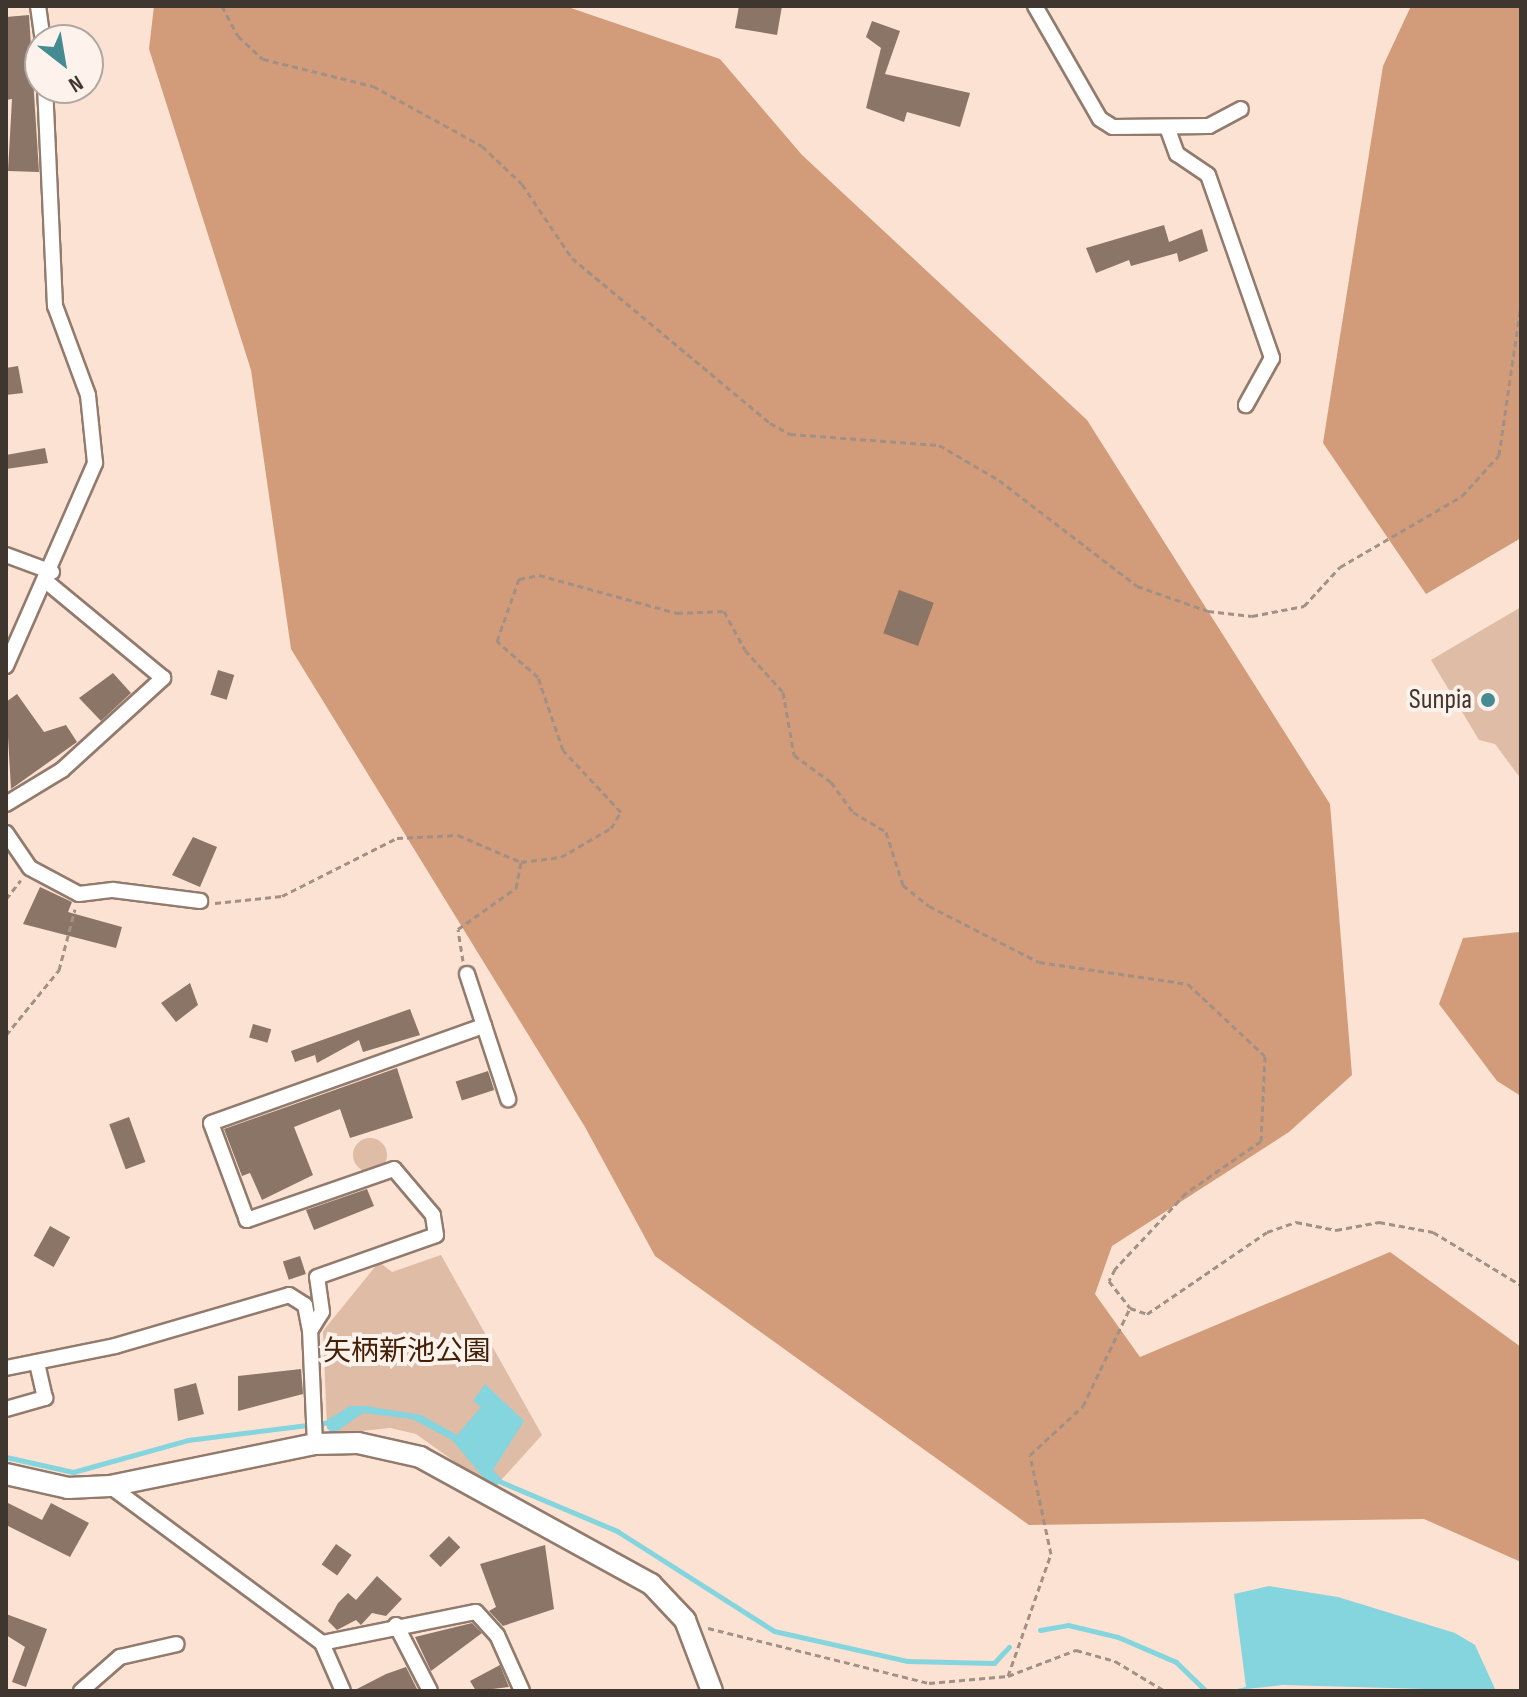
<!DOCTYPE html>
<html>
<head>
<meta charset="utf-8">
<style>
	body { margin:0 }
	#map { position:relative; width:1527px; height:1697px; overflow:hidden; background:#fce2d2; font-family:"Sofia Sans Condensed","Noto Sans JP",sans-serif }
	div>[style] { position:absolute }
	[style*='--x'] { left:calc(var(--x)*1px); top:calc(var(--y)*1px); width:calc(var(--w)*1px); rotate:calc(var(--a)*1deg) }
	.green>* { inset:0; background:#debca6 }
	.round { border-radius:50% }
	.forest>* { inset:0; background:#d29c7a }
	.water>* { inset:0; background:#84d5dd }
	.stream>* { height:5px; margin:-2.5px; padding:0 2.5px; transform-origin:2.5px; border-radius:2.5px; background:#84d5dd }
	.building>* { inset:0; background:#8b7566; transform-origin:0 0 }
	.path>* { height:3px; margin-top:-1.5px; transform-origin:0; background:repeating-linear-gradient(90deg,#a29084 0 6px,transparent 0 10px) }
	.roads { filter:drop-shadow(2px 0 #927b6d) drop-shadow(-2px 0 #927b6d) drop-shadow(0 2px #927b6d) drop-shadow(0 -2px #927b6d) }
	.street>* { height:14px; margin:-7px; padding:0 7px; transform-origin:7px; border-radius:7px; background:#fff }
	.secondary>* { height:20px; margin:-10px; padding:0 10px; transform-origin:10px; border-radius:10px; background:#fff }
	.dots>* { width:22px; height:22px; translate:-50% -50%; box-sizing:border-box; border:4px solid #fdf2ec; border-radius:50% }
	span { translate:-50% -50%; white-space:nowrap; text-align:center; line-height:1.15; -webkit-text-stroke:8px #fdf2ec; paint-order:stroke }
	.poi-label { font-size:28px; color:#403630 }
	.right { translate:-100% -50%; text-align:right }
	.park-label { font-size:28px; color:#442106 }
	.frame { position:absolute; inset:0; border:8px solid #403630; pointer-events:none }
	.north { position:absolute; left:24px; top:24px; width:80px; height:80px; box-sizing:border-box; background:#fdf2ec; border:2px solid #b1a7a1; border-radius:50%; rotate:149deg; font-size:22px; font-weight:700; line-height:32px; text-align:center; color:#403630 }
	.north::after { content:''; display:block; margin:auto; width:28px; height:36px; background:#448b92; clip-path:polygon(50% 0,100% 100%,50% 72%,0 100%) }
</style>
</head>
<body>
<div id="map">
	<div class="green">
		<div style="clip-path:polygon(1521px 607px,1521px 779px,1495px 744px,1479px 740px,1431px 660px)"></div>
		<div class="round" style="left:353px;top:1138px;width:34px;height:34px"></div>
		<div style="clip-path:polygon(441px 1255px,542px 1435px,493px 1489px,416px 1434px,390px 1428px,333px 1434px,327px 1428px,323px 1331px,379px 1262px,392px 1272px)"></div>
	</div>
	<div class="forest">
		<div style="clip-path:polygon(154px 6px,565px 6px,720px 59px,802px 155px,1087px 420px,1330px 804px,1352px 1075px,1289px 1132px,1112px 1246px,1095px 1294px,1140px 1357px,1390px 1252px,1521px 1347px,1521px 1562px,1424px 1519px,1029px 1525px,655px 1256px,585px 1127px,291px 649px,251px 370px,149px 49px)"></div>
		<div style="clip-path:polygon(1411px 6px,1521px 6px,1521px 538px,1426px 594px,1323px 443px,1383px 66px)"></div>
		<div style="clip-path:polygon(1519px 932px,1521px 935px,1521px 1096px,1497px 1081px,1439px 1004px,1463px 938px)"></div>
	</div>
	<div class="water">
		<div style="clip-path:polygon(485px 1384px,524px 1421px,493px 1470px,502px 1480px,493px 1489px,452px 1440px,412px 1419px,363px 1413px,333px 1434px,327px 1428px,327px 1420px,350px 1406px,366px 1406px,421px 1415px,457px 1435px,481px 1407px,473px 1401px)"></div>
		<div style="clip-path:polygon(1269px 1586px,1338px 1597px,1455px 1633px,1475px 1645px,1496px 1691px,1283px 1685px,1228px 1691px,1246px 1687px,1234px 1594px)"></div>
	</div>
	<div class="stream">
		<div style="--x:6;--y:1457;--w:69;--a:12.6"></div>
		<div style="--x:73;--y:1472;--w:119;--a:-15.5"></div>
		<div style="--x:188;--y:1440;--w:144;--a:-7.2"></div>
		<div style="--x:494;--y:1479;--w:134;--a:22.9"></div>
		<div style="--x:617;--y:1531;--w:186;--a:32.5"></div>
		<div style="--x:774;--y:1631;--w:136;--a:12.7"></div>
		<div style="--x:907;--y:1661;--w:87;--a:1.3"></div>
		<div style="--x:994;--y:1663;--w:22;--a:-47"></div>
		<div style="--x:1040;--y:1630;--w:28;--a:-10"></div>
		<div style="--x:1068;--y:1625;--w:51;--a:13.5"></div>
		<div style="--x:1118;--y:1637;--w:63;--a:23.3"></div>
		<div style="--x:1176;--y:1662;--w:42;--a:44"></div>
	</div>
	<div class="building">
		<div style="clip-path:polygon(739px 6px,782px 6px,777px 35px,735px 28px)"></div>
		<div style="clip-path:polygon(29px 15px,39px 172px,8px 171px,12px 99px,6px 100px,6px 17px)"></div>
		<div style="clip-path:polygon(872px 21px,900px 31px,885px 74px,970px 93px,960px 127px,907px 112px,904px 122px,866px 108px,881px 48px,866px 37px)"></div>
		<div style="clip-path:polygon(1164px 225px,1169px 242px,1202px 229px,1208px 251px,1179px 262px,1177px 253px,1131px 266px,1129px 260px,1096px 273px,1086px 248px)"></div>
		<div style="clip-path:polygon(18px 366px,23px 393px,6px 395px,6px 368px)"></div>
		<div style="clip-path:polygon(45px 448px,48px 463px,6px 469px,6px 455px)"></div>
		<div style="left:899px;top:590px;width:37px;height:46px;rotate:20deg"></div>
		<div style="left:218px;top:670px;width:17px;height:26px;rotate:17deg"></div>
		<div style="clip-path:polygon(113px 673px,131px 693px,101px 721px,79px 698px)"></div>
		<div style="clip-path:polygon(17px 694px,44px 732px,66px 725px,77px 742px,11px 789px,6px 702px)"></div>
		<div style="clip-path:polygon(193px 837px,217px 847px,200px 887px,172px 875px)"></div>
		<div style="clip-path:polygon(40px 887px,72px 902px,68px 912px,122px 927px,116px 948px,23px 924px)"></div>
		<div style="clip-path:polygon(190px 983px,198px 1005px,176px 1022px,161px 1003px)"></div>
		<div style="clip-path:polygon(410px 1009px,420px 1035px,363px 1052px,359px 1040px,317px 1063px,315px 1055px,295px 1062px,291px 1051px)"></div>
		<div style="left:253px;top:1024px;width:19px;height:14px;rotate:16deg"></div>
		<div style="clip-path:polygon(397px 1068px,413px 1118px,350px 1138px,340px 1109px,294px 1127px,313px 1175px,262px 1200px,250px 1173px,242px 1176px,224px 1129px)"></div>
		<div style="left:488px;top:1071px;width:20px;height:34px;rotate:72deg"></div>
		<div style="left:129px;top:1117px;width:48px;height:21px;rotate:70deg"></div>
		<div style="clip-path:polygon(367px 1189px,374px 1206px,314px 1230px,306px 1210px)"></div>
		<div style="left:50px;top:1226px;width:23px;height:34px;rotate:29deg"></div>
		<div style="left:300px;top:1256px;width:19px;height:18px;rotate:72deg"></div>
		<div style="clip-path:polygon(301px 1369px,303px 1394px,238px 1411px,238px 1376px)"></div>
		<div style="clip-path:polygon(196px 1383px,204px 1414px,178px 1421px,174px 1389px)"></div>
		<div style="clip-path:polygon(6px 1502px,42px 1520px,51px 1503px,89px 1523px,70px 1557px,6px 1525px)"></div>
		<div style="left:449px;top:1536px;width:16px;height:28px;rotate:45deg"></div>
		<div style="left:336px;top:1544px;width:19px;height:25px;rotate:35deg"></div>
		<div style="clip-path:polygon(545px 1545px,554px 1609px,503px 1626px,489px 1611px,496px 1607px,480px 1564px)"></div>
		<div style="clip-path:polygon(377px 1576px,402px 1599px,386px 1616px,372px 1613px,361px 1625px,356px 1620px,337px 1630px,328px 1621px,338px 1603px,348px 1593px,356px 1600px)"></div>
		<div style="clip-path:polygon(6px 1614px,47px 1629px,26px 1687px,12px 1682px,25px 1647px,6px 1635px)"></div>
		<div style="clip-path:polygon(472px 1623px,482px 1633px,431px 1671px,415px 1637px)"></div>
		<div style="clip-path:polygon(500px 1665px,509px 1687px,476px 1691px,470px 1681px)"></div>
		<div style="clip-path:polygon(406px 1667px,418px 1691px,353px 1691px,386px 1674px)"></div>
	</div>
	<div class="path">
		<div style="--x:222;--y:6;--w:34;--a:62"></div>
		<div style="--x:238;--y:36;--w:34;--a:43"></div>
		<div style="--x:263;--y:59;--w:113;--a:13.8"></div>
		<div style="--x:373;--y:86;--w:124;--a:28.8"></div>
		<div style="--x:482;--y:146;--w:55;--a:43.5"></div>
		<div style="--x:522;--y:184;--w:89;--a:56"></div>
		<div style="--x:572;--y:258;--w:258;--a:39.8"></div>
		<div style="--x:770;--y:423;--w:23;--a:29"></div>
		<div style="--x:790;--y:434;--w:149;--a:4.2"></div>
		<div style="--x:939;--y:445;--w:69;--a:30.3"></div>
		<div style="--x:999;--y:480;--w:174;--a:37.5"></div>
		<div style="--x:1137;--y:586;--w:75;--a:19.4"></div>
		<div style="--x:1208;--y:611;--w:44;--a:6.5"></div>
		<div style="--x:1252;--y:616;--w:53;--a:-10.9"></div>
		<div style="--x:1304;--y:606;--w:53;--a:-47.3"></div>
		<div style="--x:1340;--y:567;--w:141;--a:-30.2"></div>
		<div style="--x:1462;--y:496;--w:55;--a:-47.9"></div>
		<div style="--x:1499;--y:455;--w:152;--a:-81.7"></div>
		<div style="--x:6;--y:899;--w:24;--a:-52"></div>
		<div style="--x:215;--y:903;--w:67;--a:-6"></div>
		<div style="--x:282;--y:896;--w:129;--a:-26.8"></div>
		<div style="--x:397;--y:838;--w:61;--a:-2.8"></div>
		<div style="--x:458;--y:835;--w:69;--a:23.2"></div>
		<div style="--x:521;--y:862;--w:40;--a:-7.1"></div>
		<div style="--x:561;--y:857;--w:58;--a:-30.1"></div>
		<div style="--x:611;--y:828;--w:19;--a:-58"></div>
		<div style="--x:621;--y:812;--w:85;--a:-133.1"></div>
		<div style="--x:563;--y:750;--w:77;--a:-108.9"></div>
		<div style="--x:538;--y:677;--w:55;--a:-138.7"></div>
		<div style="--x:497;--y:641;--w:66;--a:-70.5"></div>
		<div style="--x:519;--y:579;--w:20;--a:-11"></div>
		<div style="--x:539;--y:575;--w:143;--a:15.4"></div>
		<div style="--x:677;--y:613;--w:47;--a:-2.4"></div>
		<div style="--x:724;--y:611;--w:44;--a:61.7"></div>
		<div style="--x:745;--y:650;--w:57;--a:47.9"></div>
		<div style="--x:783;--y:692;--w:64;--a:80.1"></div>
		<div style="--x:794;--y:755;--w:46;--a:36.1"></div>
		<div style="--x:831;--y:782;--w:37;--a:54"></div>
		<div style="--x:853;--y:812;--w:39;--a:31"></div>
		<div style="--x:886;--y:832;--w:56;--a:72.2"></div>
		<div style="--x:903;--y:885;--w:33;--a:39"></div>
		<div style="--x:929;--y:906;--w:123;--a:27"></div>
		<div style="--x:1039;--y:962;--w:151;--a:8.4"></div>
		<div style="--x:1188;--y:984;--w:105;--a:43.1"></div>
		<div style="--x:1265;--y:1056;--w:85;--a:92.7"></div>
		<div style="--x:1261;--y:1141;--w:91;--a:145.3"></div>
		<div style="--x:1186;--y:1193;--w:104;--a:133.1"></div>
		<div style="--x:1115;--y:1269;--w:13;--a:117"></div>
		<div style="--x:1109;--y:1281;--w:34;--a:52"></div>
		<div style="--x:463;--y:961;--w:32;--a:-99"></div>
		<div style="--x:458;--y:929;--w:71;--a:-35.3"></div>
		<div style="--x:516;--y:888;--w:26;--a:-79"></div>
		<div style="--x:6;--y:1035;--w:84;--a:-50.8"></div>
		<div style="--x:59;--y:970;--w:63;--a:-75.3"></div>
		<div style="--x:708;--y:1628;--w:228;--a:14"></div>
		<div style="--x:929;--y:1683;--w:79;--a:-5.1"></div>
		<div style="--x:1008;--y:1676;--w:73;--a:-20.9"></div>
		<div style="--x:1076;--y:1650;--w:41;--a:15.8"></div>
		<div style="--x:1115;--y:1661;--w:58;--a:31"></div>
		<div style="--x:1008;--y:1676;--w:129;--a:-70.6"></div>
		<div style="--x:1051;--y:1554;--w:101;--a:-102"></div>
		<div style="--x:1030;--y:1455;--w:72;--a:-42.8"></div>
		<div style="--x:1083;--y:1406;--w:109;--a:-64.4"></div>
		<div style="--x:1130;--y:1308;--w:18;--a:19"></div>
		<div style="--x:1147;--y:1314;--w:145;--a:-34.3"></div>
		<div style="--x:1267;--y:1232;--w:31;--a:-19"></div>
		<div style="--x:1296;--y:1222;--w:41;--a:11.3"></div>
		<div style="--x:1336;--y:1230;--w:44;--a:-10.5"></div>
		<div style="--x:1379;--y:1222;--w:55;--a:10.5"></div>
		<div style="--x:1433;--y:1232;--w:103;--a:31.1"></div>
	</div>
	<div class="roads">
		<div class="street">
			<div style="--x:38;--y:6;--w:34;--a:82"></div>
			<div style="--x:1035;--y:6;--w:130;--a:60.1"></div>
			<div style="--x:1100;--y:119;--w:15;--a:32"></div>
			<div style="--x:1113;--y:127;--w:96;--a:-0.6"></div>
			<div style="--x:1209;--y:126;--w:36;--a:-28"></div>
			<div style="--x:1167;--y:127;--w:29;--a:70"></div>
			<div style="--x:1177;--y:154;--w:37;--a:34"></div>
			<div style="--x:1208;--y:175;--w:194;--a:70.7"></div>
			<div style="--x:1272;--y:358;--w:54;--a:119"></div>
			<div style="--x:6;--y:555;--w:49;--a:20.3"></div>
			<div style="--x:6;--y:666;--w:222;--a:-66.3"></div>
			<div style="--x:95;--y:463;--w:68;--a:-95.9"></div>
			<div style="--x:88;--y:395;--w:95;--a:-110.3"></div>
			<div style="--x:55;--y:306;--w:218;--a:-92.6"></div>
			<div style="--x:6;--y:804;--w:66;--a:-31.3"></div>
			<div style="--x:62;--y:770;--w:137;--a:-42.3"></div>
			<div style="--x:163;--y:678;--w:149;--a:-140.4"></div>
			<div style="--x:6;--y:833;--w:42;--a:55.6"></div>
			<div style="--x:30;--y:868;--w:55;--a:28"></div>
			<div style="--x:79;--y:894;--w:34;--a:-7"></div>
			<div style="--x:113;--y:890;--w:88;--a:7.2"></div>
			<div style="--x:467;--y:974;--w:132;--a:71.8"></div>
			<div style="--x:6;--y:1368;--w:111;--a:-11.4"></div>
			<div style="--x:115;--y:1346;--w:181;--a:-16.3"></div>
			<div style="--x:289;--y:1295;--w:19;--a:32"></div>
			<div style="--x:305;--y:1305;--w:26;--a:79"></div>
			<div style="--x:6;--y:1409;--w:41;--a:-15.8"></div>
			<div style="--x:45;--y:1398;--w:37;--a:-103"></div>
			<div style="--x:315;--y:1444;--w:113;--a:-92.5"></div>
			<div style="--x:310;--y:1331;--w:22;--a:-58"></div>
			<div style="--x:322;--y:1312;--w:35;--a:-98"></div>
			<div style="--x:317;--y:1277;--w:126;--a:-19.4"></div>
			<div style="--x:436;--y:1235;--w:20;--a:-99"></div>
			<div style="--x:433;--y:1215;--w:60;--a:-130.3"></div>
			<div style="--x:394;--y:1169;--w:156;--a:160.9"></div>
			<div style="--x:247;--y:1220;--w:103;--a:-110.4"></div>
			<div style="--x:211;--y:1123;--w:290;--a:-19.6"></div>
			<div style="--x:110;--y:1486;--w:264;--a:36.5"></div>
			<div style="--x:322;--y:1643;--w:52;--a:66.4"></div>
			<div style="--x:396;--y:1625;--w:74;--a:62.7"></div>
			<div style="--x:322;--y:1643;--w:157;--a:-11.4"></div>
			<div style="--x:476;--y:1612;--w:31;--a:48"></div>
			<div style="--x:497;--y:1635;--w:61;--a:65.9"></div>
			<div style="--x:81;--y:1691;--w:52;--a:-41.1"></div>
			<div style="--x:120;--y:1657;--w:58;--a:-12.8"></div>
		</div>
		<div class="secondary">
			<div style="--x:6;--y:1474;--w:64;--a:12.7"></div>
			<div style="--x:68;--y:1488;--w:42;--a:-2.7"></div>
			<div style="--x:110;--y:1486;--w:209;--a:-11.6"></div>
			<div style="--x:315;--y:1444;--w:43;--a:-1.3"></div>
			<div style="--x:358;--y:1443;--w:64;--a:12.7"></div>
			<div style="--x:420;--y:1457;--w:264;--a:28.8"></div>
			<div style="--x:651;--y:1584;--w:50;--a:46.6"></div>
			<div style="--x:685;--y:1620;--w:76;--a:69.2"></div>
		</div>
	</div>
	<div class="dots">
		<div style="left:1488px;top:700px;background:#448b92"></div>
	</div>
	<div class="poi-label">
		<span class="right" style="left:1472px;top:700px">Sunpia</span>
	</div>
	<div class="park-label">
		<span style="left:407px;top:1352px">矢柄新池公園</span>
	</div>
	<div class="frame"></div>
	<div class="north">N</div>
</div>
</body>
</html>
